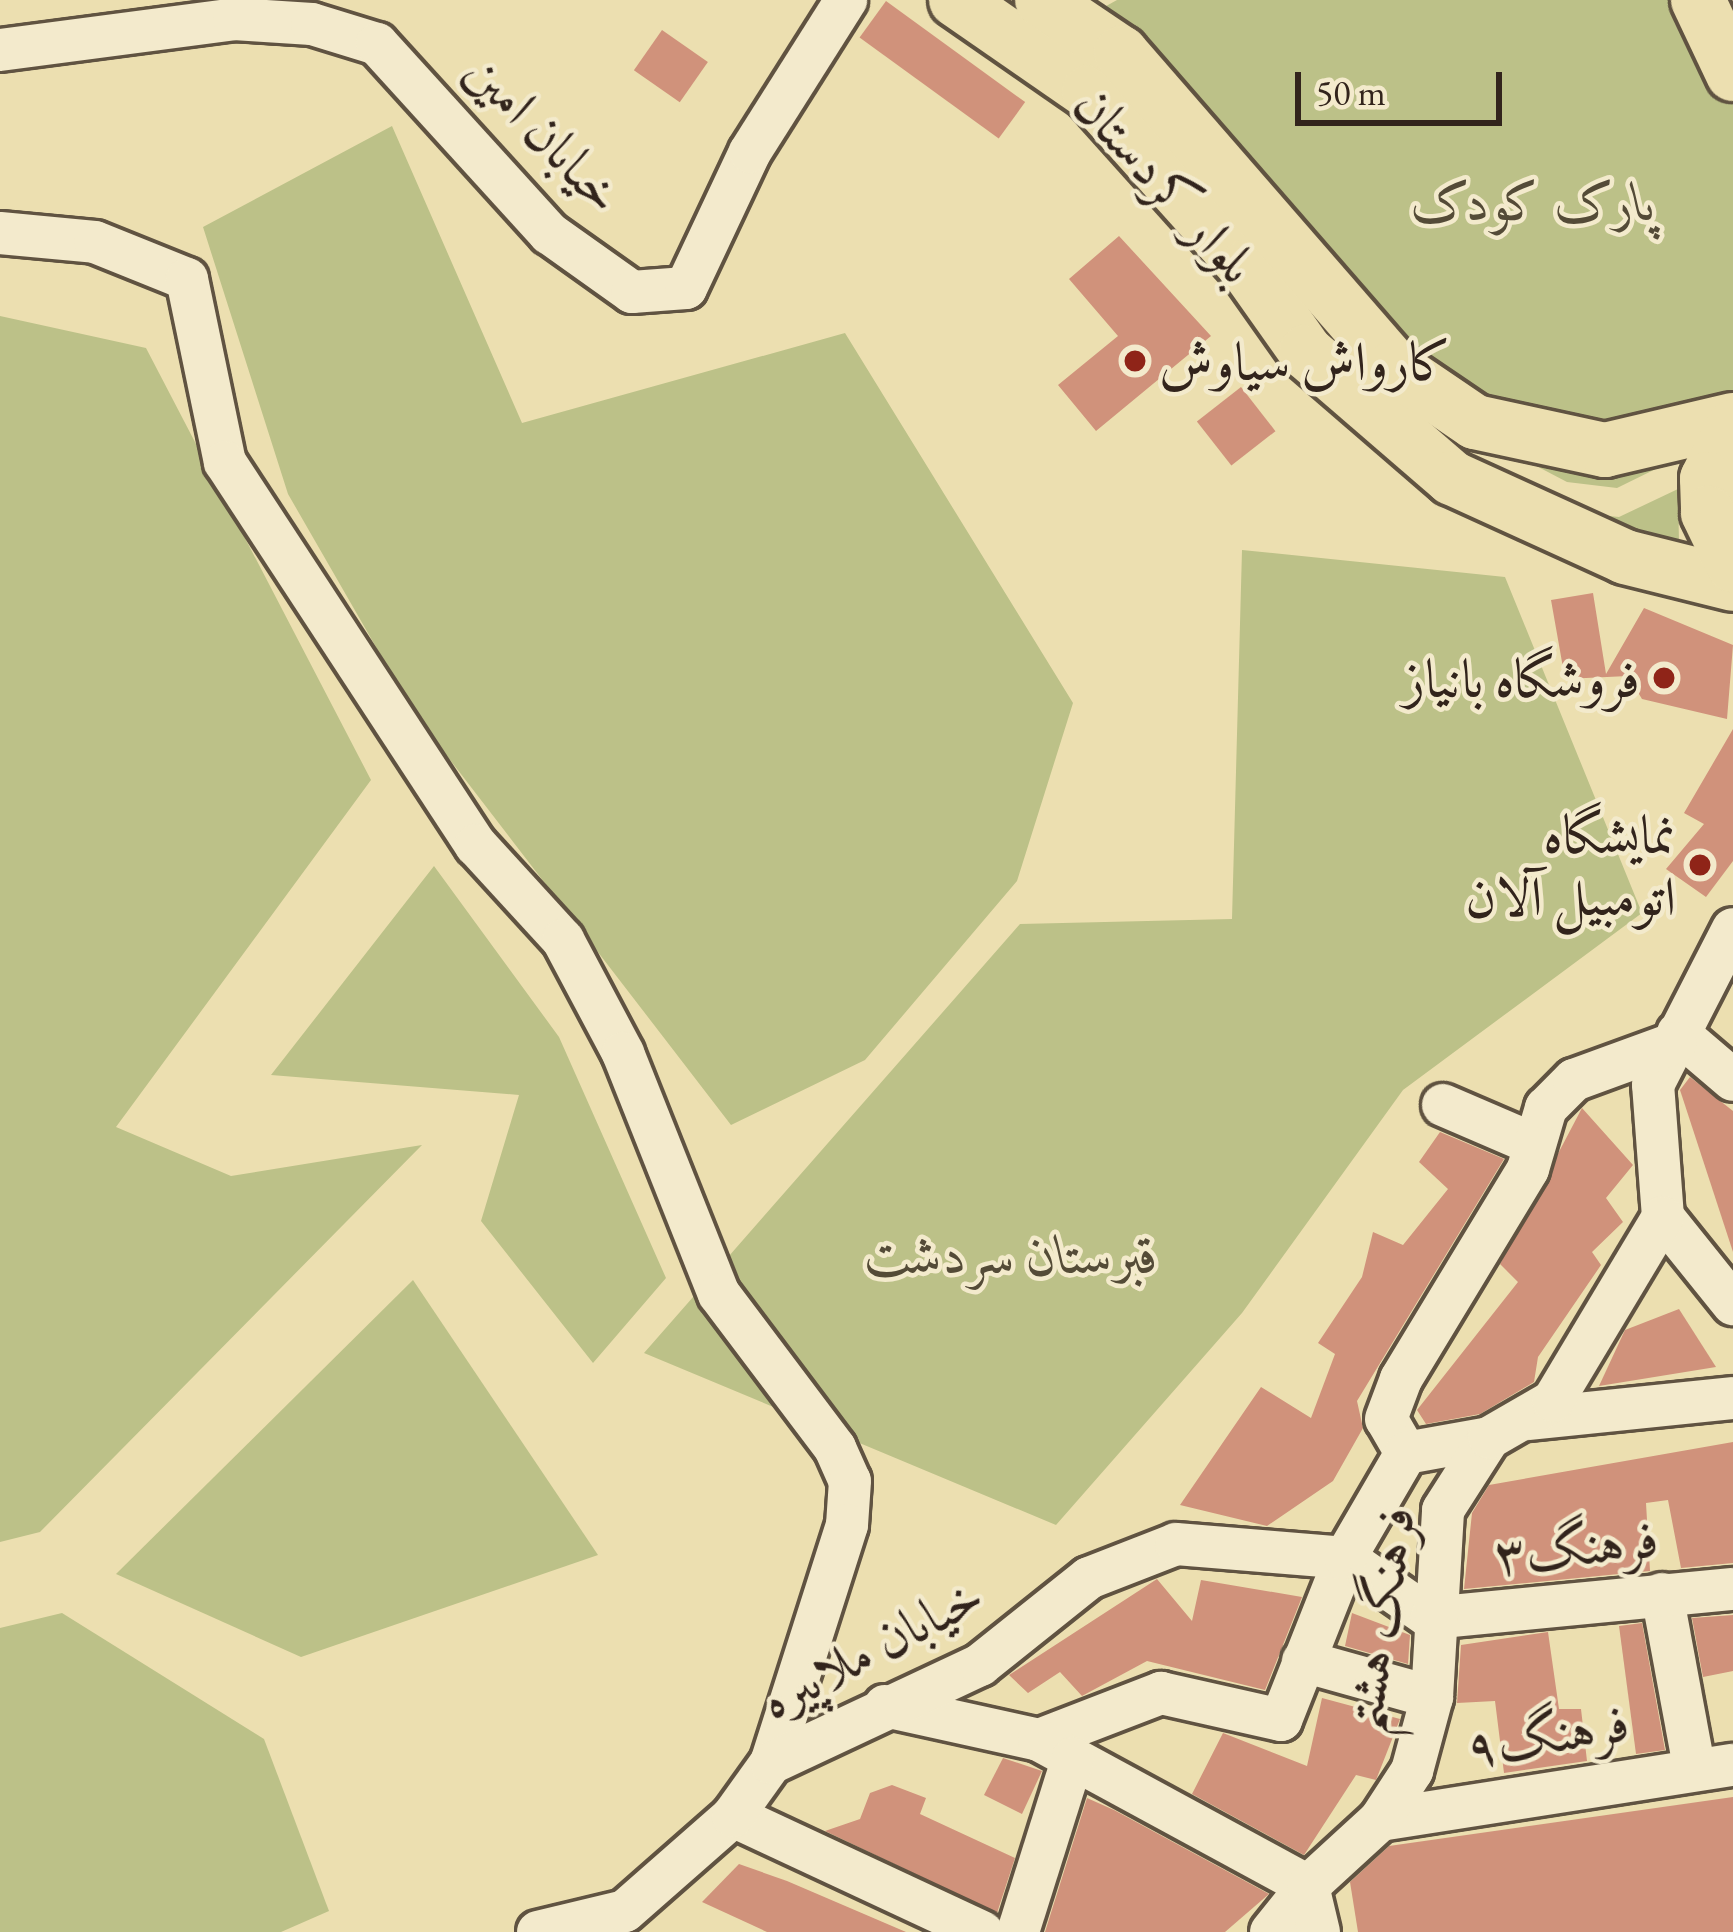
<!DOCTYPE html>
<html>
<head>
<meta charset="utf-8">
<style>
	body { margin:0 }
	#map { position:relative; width:1733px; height:1932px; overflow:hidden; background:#ecdfb0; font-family:"EB Garamond",Amiri,serif }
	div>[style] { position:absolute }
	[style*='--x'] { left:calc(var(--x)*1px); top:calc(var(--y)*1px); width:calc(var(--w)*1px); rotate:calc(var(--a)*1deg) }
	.green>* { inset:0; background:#bcc188 }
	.building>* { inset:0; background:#d0927b; transform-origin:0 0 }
	.roads { filter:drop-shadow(3px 0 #605341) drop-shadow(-3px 0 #605341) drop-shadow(0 3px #605341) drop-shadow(0 -3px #605341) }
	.minor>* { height:42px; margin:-21px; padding:0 21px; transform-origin:21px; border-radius:21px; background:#f3eacc }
	.major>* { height:54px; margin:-27px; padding:0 27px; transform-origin:27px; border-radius:27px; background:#ecdfb0 }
	.dots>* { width:33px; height:33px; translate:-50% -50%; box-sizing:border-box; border:6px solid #f3eacc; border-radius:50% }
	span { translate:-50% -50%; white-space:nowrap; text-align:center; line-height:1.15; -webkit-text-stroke:9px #f3eacc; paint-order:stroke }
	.street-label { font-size:54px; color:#32241c }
	.park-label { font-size:54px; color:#544b37; font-style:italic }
	.poi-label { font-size:54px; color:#32241c }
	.left { translate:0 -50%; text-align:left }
	.right { translate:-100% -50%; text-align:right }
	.scale { position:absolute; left:1295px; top:72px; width:207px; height:54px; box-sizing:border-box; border:6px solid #32241c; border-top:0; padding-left:15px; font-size:36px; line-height:42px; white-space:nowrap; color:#32241c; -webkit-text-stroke:9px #f3eacc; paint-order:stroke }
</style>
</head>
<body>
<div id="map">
	<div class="green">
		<div style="clip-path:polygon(1117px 0,1690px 0,1733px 94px,1733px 406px,1674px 460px,1617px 488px,1567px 482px,1475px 434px,1099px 10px)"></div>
		<div style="clip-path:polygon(392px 126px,522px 423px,845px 333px,1073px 703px,1017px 881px,865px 1060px,731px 1125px,414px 713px,288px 494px,203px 227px)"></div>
		<div style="clip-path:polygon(1180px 150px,1392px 406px,1494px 479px,1578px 513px,1619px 517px,1678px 489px,1679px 543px,1569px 526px,1384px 414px)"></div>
		<div style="clip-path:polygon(0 316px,146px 348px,371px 780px,116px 1127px,231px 1176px,422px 1145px,40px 1532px,0 1542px)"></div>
		<div style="clip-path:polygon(1242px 550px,1505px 577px,1642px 913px,1403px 1090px,1242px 1313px,1056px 1525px,644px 1353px,1020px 924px,1232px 919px)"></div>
		<div style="clip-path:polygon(434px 866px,559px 1037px,666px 1278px,593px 1363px,481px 1221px,519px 1095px,271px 1075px)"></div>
		<div style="clip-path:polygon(413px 1280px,598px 1555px,301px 1657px,116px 1574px)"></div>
		<div style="clip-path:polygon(62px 1613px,264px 1739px,329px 1911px,281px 1932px,0 1932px,0 1628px)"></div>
	</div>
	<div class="building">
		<div style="left:886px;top:1px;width:172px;height:45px;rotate:36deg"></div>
		<div style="left:662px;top:30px;width:56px;height:49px;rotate:35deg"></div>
		<div style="clip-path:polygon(1119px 236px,1211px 336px,1096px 431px,1058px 385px,1118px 336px,1069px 279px)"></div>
		<div style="left:1241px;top:387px;width:56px;height:56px;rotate:52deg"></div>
		<div style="clip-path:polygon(1593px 593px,1606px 674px,1644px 608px,1733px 645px,1727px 719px,1642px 699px,1628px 676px,1565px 679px,1551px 600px)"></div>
		<div style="clip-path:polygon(1733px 729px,1733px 861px,1706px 897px,1666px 869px,1704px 824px,1684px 813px)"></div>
		<div style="clip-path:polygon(1690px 1077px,1733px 1111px,1733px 1252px,1680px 1090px)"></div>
		<div style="clip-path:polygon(1582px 1108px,1633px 1165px,1606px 1198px,1623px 1222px,1592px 1252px,1601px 1265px,1538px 1357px,1534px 1382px,1480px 1414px,1426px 1424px,1417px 1410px,1518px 1282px,1500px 1264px)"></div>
		<div style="clip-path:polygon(1440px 1132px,1504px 1159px,1357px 1401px,1363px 1428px,1333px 1481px,1267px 1526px,1180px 1505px,1261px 1387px,1311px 1418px,1335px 1354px,1318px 1343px,1362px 1277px,1373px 1232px,1403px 1245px,1448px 1189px,1419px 1162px)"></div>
		<div style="clip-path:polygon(1679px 1309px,1716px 1367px,1599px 1386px,1625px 1330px)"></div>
		<div style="clip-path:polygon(1733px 1442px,1733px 1563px,1681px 1568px,1668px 1500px,1646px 1503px,1650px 1571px,1464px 1589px,1472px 1513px,1489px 1485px)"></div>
		<div style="clip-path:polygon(1157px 1579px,1192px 1621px,1201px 1580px,1302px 1597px,1265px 1690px,1147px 1661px,1082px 1696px,1060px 1672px,1028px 1693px,1009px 1675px)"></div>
		<div style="clip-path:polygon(1352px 1613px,1410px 1635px,1408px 1664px,1345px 1646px)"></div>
		<div style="clip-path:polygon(1733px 1615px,1733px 1671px,1703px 1677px,1692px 1618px)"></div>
		<div style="clip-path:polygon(1642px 1623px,1665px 1750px,1636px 1754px,1619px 1626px)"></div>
		<div style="clip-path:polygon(1548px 1632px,1559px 1709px,1581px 1709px,1587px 1761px,1504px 1773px,1495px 1701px,1457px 1703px,1461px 1645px)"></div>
		<div style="clip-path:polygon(1322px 1698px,1400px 1719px,1376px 1780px,1356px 1775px,1304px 1855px,1192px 1794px,1223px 1733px,1307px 1766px)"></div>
		<div style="clip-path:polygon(1003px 1758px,1042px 1771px,1022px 1814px,984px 1795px)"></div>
		<div style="clip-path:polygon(892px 1785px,926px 1798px,920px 1814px,1015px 1858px,997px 1913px,825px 1831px,860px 1819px,870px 1793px)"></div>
		<div style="clip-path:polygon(1733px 1797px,1733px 1932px,1358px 1932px,1350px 1882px,1389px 1846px)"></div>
		<div style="clip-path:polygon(1087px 1798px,1114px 1810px,1269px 1894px,1225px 1932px,1045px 1932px)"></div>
		<div style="clip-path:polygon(739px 1864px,787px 1881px,906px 1932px,767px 1932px,702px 1902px)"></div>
	</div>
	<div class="roads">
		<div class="minor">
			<div style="--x:0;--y:50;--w:236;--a:-7.5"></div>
			<div style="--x:234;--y:19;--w:78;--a:3.7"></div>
			<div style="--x:312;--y:24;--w:68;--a:17.1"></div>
			<div style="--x:377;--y:44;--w:256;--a:47.7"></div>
			<div style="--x:549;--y:233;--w:102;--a:35.4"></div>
			<div style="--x:632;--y:292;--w:54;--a:-4.2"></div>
			<div style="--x:686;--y:288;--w:150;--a:-64.8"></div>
			<div style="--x:750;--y:152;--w:180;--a:-57.7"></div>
			<div style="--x:0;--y:233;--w:95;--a:5.4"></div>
			<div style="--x:95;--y:242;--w:99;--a:21.9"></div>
			<div style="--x:187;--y:279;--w:187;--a:78.3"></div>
			<div style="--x:225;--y:462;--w:458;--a:56.8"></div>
			<div style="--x:476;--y:845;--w:129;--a:47.5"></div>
			<div style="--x:563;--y:940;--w:128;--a:62"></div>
			<div style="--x:623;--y:1053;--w:259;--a:68.3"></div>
			<div style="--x:719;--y:1294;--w:193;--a:53"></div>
			<div style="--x:835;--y:1448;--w:36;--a:66"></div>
			<div style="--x:850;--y:1481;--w:44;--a:93.9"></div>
			<div style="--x:847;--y:1525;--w:250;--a:107.7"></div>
			<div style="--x:1678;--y:1033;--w:72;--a:40.5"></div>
			<div style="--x:1443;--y:1105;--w:94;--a:23.3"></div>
			<div style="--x:1663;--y:1217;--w:132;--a:-94.3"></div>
			<div style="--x:1653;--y:1085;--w:175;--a:-62.9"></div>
			<div style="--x:1663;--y:1217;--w:112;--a:51.2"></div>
			<div style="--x:1529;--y:1419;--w:205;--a:-5.9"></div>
			<div style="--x:1406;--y:1453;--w:39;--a:-120"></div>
			<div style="--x:1386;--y:1419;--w:43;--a:-69.4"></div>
			<div style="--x:1401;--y:1379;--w:245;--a:-58.8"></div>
			<div style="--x:1528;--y:1169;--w:64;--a:-73.6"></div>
			<div style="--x:1546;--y:1108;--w:40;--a:-45"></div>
			<div style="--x:1574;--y:1080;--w:108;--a:-20.1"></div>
			<div style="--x:1662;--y:1594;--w:176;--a:79.5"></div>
			<div style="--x:1303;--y:1661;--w:134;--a:15.6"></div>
			<div style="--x:885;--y:1706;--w:158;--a:12.4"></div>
			<div style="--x:1039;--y:1740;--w:131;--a:-21.1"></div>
			<div style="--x:1161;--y:1693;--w:123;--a:12.7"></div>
			<div style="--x:1281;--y:1720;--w:174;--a:-68.4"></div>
			<div style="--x:1345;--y:1558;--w:105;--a:34.9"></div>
			<div style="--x:1431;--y:1618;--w:303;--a:-5.5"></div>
			<div style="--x:1039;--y:1740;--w:306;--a:28.5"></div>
			<div style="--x:1308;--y:1886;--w:59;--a:128.8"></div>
			<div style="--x:733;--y:1816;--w:275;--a:25"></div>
			<div style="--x:1380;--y:1820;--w:357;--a:-8.9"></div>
			<div style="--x:538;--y:1932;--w:89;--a:-13.6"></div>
			<div style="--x:625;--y:1911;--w:144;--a:-41.3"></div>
			<div style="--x:733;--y:1816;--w:65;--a:-54.4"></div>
			<div style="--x:771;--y:1763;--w:231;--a:-25.1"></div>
			<div style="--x:980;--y:1665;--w:139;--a:-38.6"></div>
			<div style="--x:1089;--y:1578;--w:93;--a:-21.3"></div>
			<div style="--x:1176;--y:1544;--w:170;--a:4.7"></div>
			<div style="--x:1345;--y:1558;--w:121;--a:-59.8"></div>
			<div style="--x:1406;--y:1453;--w:84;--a:-10.2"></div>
			<div style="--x:1018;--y:1932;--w:182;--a:-72.5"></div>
			<div style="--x:1319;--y:1932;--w:47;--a:-103.4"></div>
			<div style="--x:1308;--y:1886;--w:98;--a:-42.5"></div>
			<div style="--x:1380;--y:1820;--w:59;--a:-56.9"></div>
			<div style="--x:1412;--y:1771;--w:77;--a:-74.9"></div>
			<div style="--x:1432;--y:1697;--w:187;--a:-86.6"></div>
			<div style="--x:1443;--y:1510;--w:85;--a:-57.4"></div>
			<div style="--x:1489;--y:1438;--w:74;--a:-30"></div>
			<div style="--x:1553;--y:1401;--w:214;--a:-59.1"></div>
		</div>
		<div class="major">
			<div style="--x:956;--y:0;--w:162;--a:34.7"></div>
			<div style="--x:1089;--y:92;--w:235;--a:48.1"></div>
			<div style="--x:1246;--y:267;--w:104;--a:54.8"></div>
			<div style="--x:1306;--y:352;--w:193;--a:40.8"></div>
			<div style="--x:1452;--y:478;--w:190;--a:24.5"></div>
			<div style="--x:1625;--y:557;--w:111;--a:14"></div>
			<div style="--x:1042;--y:0;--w:95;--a:33.9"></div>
			<div style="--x:1121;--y:53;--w:416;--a:49"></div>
			<div style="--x:1394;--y:367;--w:98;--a:34.2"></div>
			<div style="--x:1475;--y:422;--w:133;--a:12.2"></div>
			<div style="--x:1605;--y:450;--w:131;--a:-13.2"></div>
			<div style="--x:1698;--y:0;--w:82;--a:64.7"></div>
			<div style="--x:1733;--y:427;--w:58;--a:116.6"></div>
			<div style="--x:1707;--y:479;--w:34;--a:88"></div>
			<div style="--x:1708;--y:513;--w:58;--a:64.3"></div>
		</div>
	</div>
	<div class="dots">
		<div style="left:1135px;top:361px;background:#8f2418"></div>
		<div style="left:1664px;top:678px;background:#8f2418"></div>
		<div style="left:1700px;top:865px;background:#8f2418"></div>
	</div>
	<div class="street-label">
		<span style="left:545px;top:132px;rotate:46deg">خیابان امین</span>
		<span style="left:1166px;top:184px;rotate:48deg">بلوار کردستان</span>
		<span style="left:1576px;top:1546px;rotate:-6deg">فرهنگ۳</span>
		<span style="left:1378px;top:1620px;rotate:-81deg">فرهنگ هشتم</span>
		<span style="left:871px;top:1647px;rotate:-28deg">خیابان ملاپیره</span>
		<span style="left:1547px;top:1734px;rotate:-9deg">فرهنگ۹</span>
	</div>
	<div class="park-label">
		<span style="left:1534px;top:201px">پارک کودک</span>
		<span style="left:1012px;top:1254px">قبرستان سردشت</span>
	</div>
	<div class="poi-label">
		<span class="left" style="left:1159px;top:361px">کارواش سیاوش</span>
		<span class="right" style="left:1640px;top:678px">فروشگاه بانیاز</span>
		<span class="right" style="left:1676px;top:865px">نمایشگاه<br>اتومبیل آلان</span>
	</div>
	<div class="scale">50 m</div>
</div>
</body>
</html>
